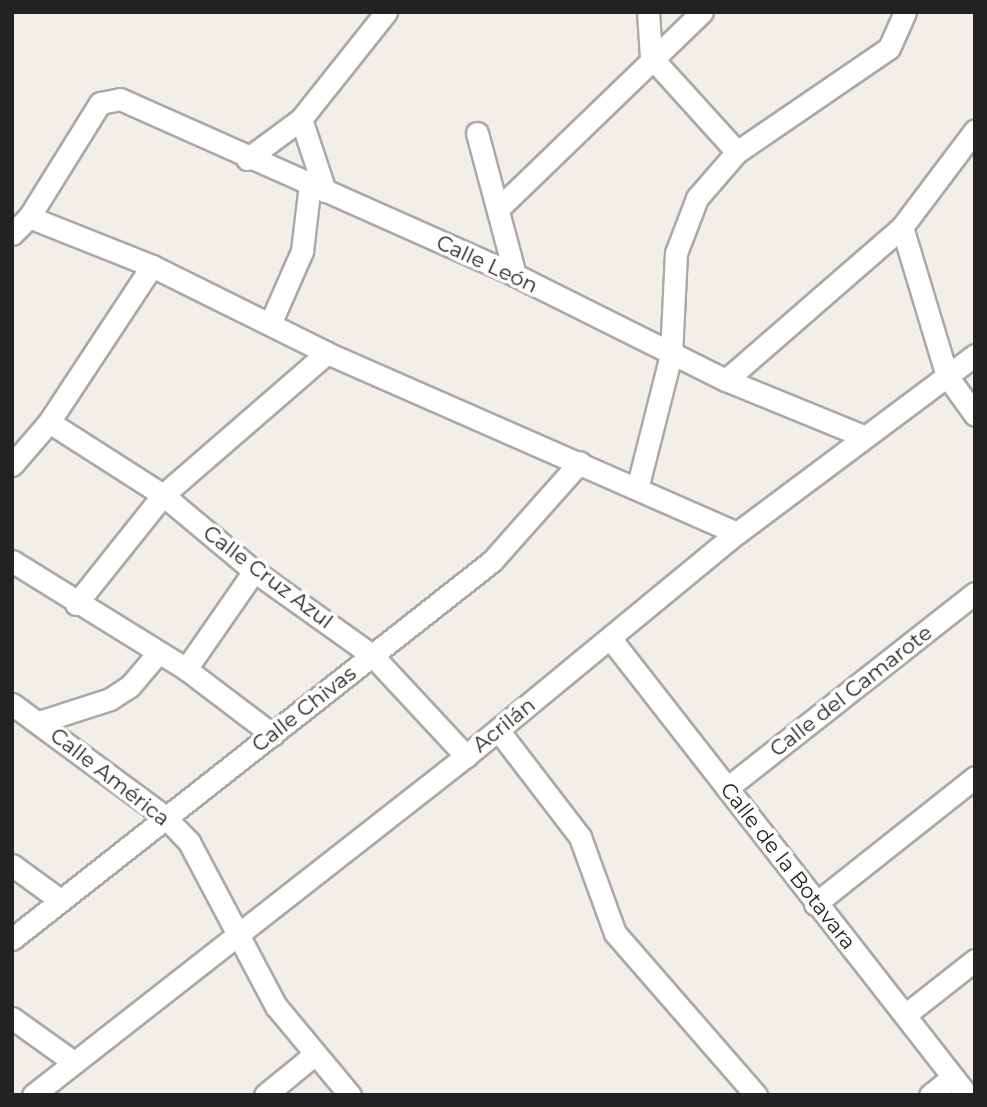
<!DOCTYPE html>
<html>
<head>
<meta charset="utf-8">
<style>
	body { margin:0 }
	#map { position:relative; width:987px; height:1107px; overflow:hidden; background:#f2efe9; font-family:Montserrat,sans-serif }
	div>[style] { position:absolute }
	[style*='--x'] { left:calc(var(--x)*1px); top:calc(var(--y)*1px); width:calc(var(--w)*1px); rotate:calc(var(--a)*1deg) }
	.roads { filter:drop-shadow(2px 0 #a9a9a9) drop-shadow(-2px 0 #a9a9a9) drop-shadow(0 2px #a9a9a9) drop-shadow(0 -2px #a9a9a9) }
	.minor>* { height:21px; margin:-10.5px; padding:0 10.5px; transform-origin:10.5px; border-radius:10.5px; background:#fff }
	span { translate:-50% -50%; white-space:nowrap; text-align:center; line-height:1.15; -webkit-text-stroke:7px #fff; paint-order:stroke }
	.street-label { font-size:21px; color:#222 }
	.frame { position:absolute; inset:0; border:14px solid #222; pointer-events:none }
</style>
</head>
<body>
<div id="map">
	<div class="roads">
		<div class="minor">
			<div style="--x:648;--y:12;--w:45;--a:86.2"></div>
			<div style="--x:651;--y:57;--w:128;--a:47.8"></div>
			<div style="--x:301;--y:119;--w:76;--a:71.6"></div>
			<div style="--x:477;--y:133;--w:147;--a:75"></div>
			<div style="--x:247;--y:159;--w:67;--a:-36.5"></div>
			<div style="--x:301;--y:119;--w:137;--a:-51.5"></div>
			<div style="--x:499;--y:208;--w:282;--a:-44"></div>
			<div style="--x:29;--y:217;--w:132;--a:21.7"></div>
			<div style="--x:152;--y:266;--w:195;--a:26.4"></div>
			<div style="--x:327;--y:353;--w:448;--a:23.7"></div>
			<div style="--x:902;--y:227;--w:156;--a:73.2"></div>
			<div style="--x:947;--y:376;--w:48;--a:54.3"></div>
			<div style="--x:12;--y:234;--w:24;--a:-45"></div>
			<div style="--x:29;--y:217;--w:134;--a:-58.1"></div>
			<div style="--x:100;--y:103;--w:20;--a:-11"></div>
			<div style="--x:120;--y:99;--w:432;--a:24"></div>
			<div style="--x:515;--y:275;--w:236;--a:26.5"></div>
			<div style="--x:726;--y:380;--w:148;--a:22.2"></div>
			<div style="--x:270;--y:324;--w:80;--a:-66.3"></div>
			<div style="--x:302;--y:251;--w:67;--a:-83.2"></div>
			<div style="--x:726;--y:380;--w:233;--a:-41"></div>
			<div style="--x:902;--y:227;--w:121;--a:-53"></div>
			<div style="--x:49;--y:422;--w:135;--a:32.6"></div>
			<div style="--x:163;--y:495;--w:119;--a:39.9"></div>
			<div style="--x:254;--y:571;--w:146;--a:35.5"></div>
			<div style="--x:373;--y:656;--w:137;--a:47.1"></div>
			<div style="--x:12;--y:465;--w:57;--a:-49.3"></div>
			<div style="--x:49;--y:422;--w:187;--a:-56.6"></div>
			<div style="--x:638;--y:485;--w:134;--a:-75.8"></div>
			<div style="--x:671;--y:355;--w:102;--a:-87.2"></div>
			<div style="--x:676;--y:253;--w:59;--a:-69.1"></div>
			<div style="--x:697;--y:198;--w:61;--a:-49"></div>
			<div style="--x:737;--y:152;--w:184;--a:-34.4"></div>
			<div style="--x:889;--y:48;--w:39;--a:-66"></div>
			<div style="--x:12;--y:561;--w:205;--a:31.8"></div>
			<div style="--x:186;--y:669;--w:109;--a:37.2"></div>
			<div style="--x:76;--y:604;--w:139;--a:-51.4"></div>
			<div style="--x:163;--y:495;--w:217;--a:-40.9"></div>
			<div style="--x:610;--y:638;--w:580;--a:52"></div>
			<div style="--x:186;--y:669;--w:119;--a:-55.2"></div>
			<div style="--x:12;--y:704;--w:190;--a:36.4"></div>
			<div style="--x:165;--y:817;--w:35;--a:46"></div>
			<div style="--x:189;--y:842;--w:186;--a:62.1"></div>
			<div style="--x:276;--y:1006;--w:116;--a:50.3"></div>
			<div style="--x:39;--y:722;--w:75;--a:-17.9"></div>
			<div style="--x:110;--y:699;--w:24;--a:-33"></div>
			<div style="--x:130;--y:686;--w:43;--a:-49.7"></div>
			<div style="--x:498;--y:730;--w:135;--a:52.5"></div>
			<div style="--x:580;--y:837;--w:102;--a:70"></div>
			<div style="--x:615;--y:933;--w:215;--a:49"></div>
			<div style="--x:727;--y:788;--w:315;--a:-38.2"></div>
			<div style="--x:12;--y:865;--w:59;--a:36.1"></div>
			<div style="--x:815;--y:904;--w:204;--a:-38.4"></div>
			<div style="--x:12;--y:939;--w:611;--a:-38.22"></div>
			<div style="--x:492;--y:561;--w:132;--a:-48.4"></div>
			<div style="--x:905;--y:1015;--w:89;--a:-38.2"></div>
			<div style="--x:12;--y:1018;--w:74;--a:35.6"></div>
			<div style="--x:33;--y:1095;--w:550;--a:-38.06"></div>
			<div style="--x:466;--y:756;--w:351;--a:-39.5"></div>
			<div style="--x:737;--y:533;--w:297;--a:-36.8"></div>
			<div style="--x:265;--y:1095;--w:63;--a:-39.2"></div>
			<div style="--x:930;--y:1095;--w:28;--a:-38"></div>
		</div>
	</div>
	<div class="street-label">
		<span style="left:487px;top:264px;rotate:25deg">Calle León</span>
		<span style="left:268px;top:577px;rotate:37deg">Calle Cruz Azul</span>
		<span style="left:851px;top:691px;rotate:-38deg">Calle del Camarote</span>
		<span style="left:304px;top:709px;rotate:-38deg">Calle Chivas</span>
		<span style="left:504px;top:725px;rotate:-39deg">Acrilán</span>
		<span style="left:110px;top:777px;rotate:38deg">Calle América</span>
		<span style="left:788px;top:866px;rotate:52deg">Calle de la Botavara</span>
	</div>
	<div class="frame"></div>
</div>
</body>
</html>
